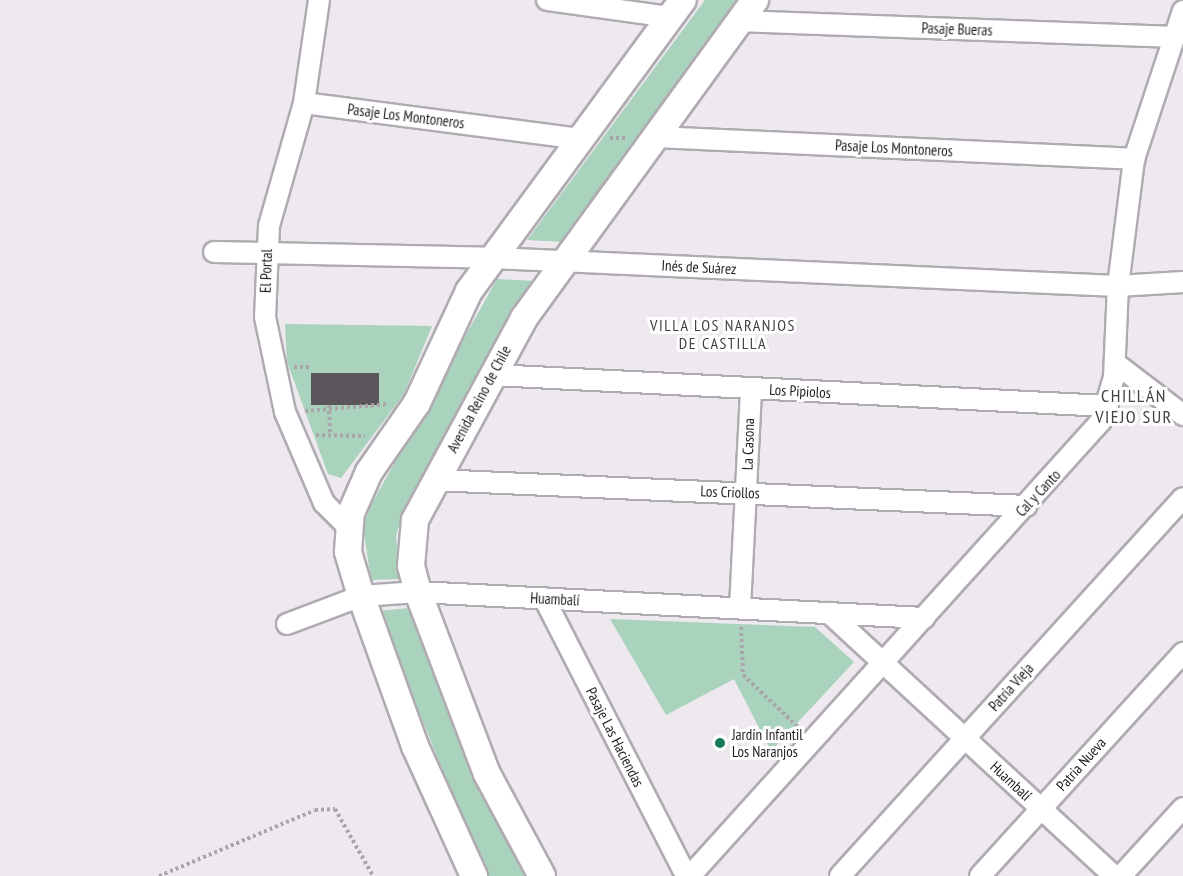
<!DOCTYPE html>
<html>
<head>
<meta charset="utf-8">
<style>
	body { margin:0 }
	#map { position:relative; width:1183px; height:876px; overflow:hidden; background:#eee8ef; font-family:"PT Sans Narrow",sans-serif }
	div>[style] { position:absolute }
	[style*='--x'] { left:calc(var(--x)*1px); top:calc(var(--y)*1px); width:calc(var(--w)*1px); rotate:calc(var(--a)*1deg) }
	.green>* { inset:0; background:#a9d3bc }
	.building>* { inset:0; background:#5b565c; transform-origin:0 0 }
	.path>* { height:4px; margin-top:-2px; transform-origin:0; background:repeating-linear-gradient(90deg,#aaa5ab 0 3px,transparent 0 6px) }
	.roads { filter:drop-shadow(2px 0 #b0abb2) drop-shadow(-2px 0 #b0abb2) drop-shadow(0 2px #b0abb2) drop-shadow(0 -2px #b0abb2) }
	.minor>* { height:20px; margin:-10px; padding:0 10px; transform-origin:10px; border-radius:10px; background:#fff }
	.tertiary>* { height:26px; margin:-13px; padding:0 13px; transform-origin:13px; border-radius:13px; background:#fff }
	.dots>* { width:16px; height:16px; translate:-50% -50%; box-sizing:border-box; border:3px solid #fff; border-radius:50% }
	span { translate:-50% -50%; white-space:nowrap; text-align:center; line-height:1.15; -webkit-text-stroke:6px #fff; paint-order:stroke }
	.street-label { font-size:15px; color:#1e1c1f }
	.poi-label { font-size:15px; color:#1e1c1f }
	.left { translate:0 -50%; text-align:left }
	.neighbourhood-label { font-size:16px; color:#454046; letter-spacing:1.5px }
	.quarter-label { font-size:18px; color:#454046; letter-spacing:1.5px }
</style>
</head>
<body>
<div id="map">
	<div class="green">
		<div style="clip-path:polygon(705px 0,742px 0,563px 242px,527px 240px)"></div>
		<div style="clip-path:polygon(497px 279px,536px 281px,404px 509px,396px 536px,401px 579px,371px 580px,363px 527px,371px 505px)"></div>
		<div style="clip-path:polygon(285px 324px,432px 326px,404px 394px,341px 478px,328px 474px,287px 362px)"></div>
		<div style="clip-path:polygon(409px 608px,499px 824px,527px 876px,489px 876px,471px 840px,378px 611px)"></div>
		<div style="clip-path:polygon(610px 619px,815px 627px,854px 662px,771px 751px,734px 679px,666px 715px)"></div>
	</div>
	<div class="building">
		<div style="left:311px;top:373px;width:68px;height:32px"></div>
	</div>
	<div class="path">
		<div style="--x:610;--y:138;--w:17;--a:0"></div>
		<div style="--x:294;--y:367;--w:18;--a:0"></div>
		<div style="--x:329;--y:405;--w:29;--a:88"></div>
		<div style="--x:305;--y:411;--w:84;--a:-4.8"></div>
		<div style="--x:316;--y:435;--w:49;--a:1.2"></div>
		<div style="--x:741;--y:627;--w:48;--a:87.6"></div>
		<div style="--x:743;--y:675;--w:76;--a:43.4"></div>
		<div style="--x:159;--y:876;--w:169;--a:-22.9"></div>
		<div style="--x:315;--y:810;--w:20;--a:-3"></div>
		<div style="--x:335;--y:809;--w:77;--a:60.4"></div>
	</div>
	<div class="roads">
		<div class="minor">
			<div style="--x:319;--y:0;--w:104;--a:98.3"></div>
			<div style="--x:304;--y:103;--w:128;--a:105.9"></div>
			<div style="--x:269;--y:226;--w:91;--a:92.5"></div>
			<div style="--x:265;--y:317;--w:97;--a:78.1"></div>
			<div style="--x:285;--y:412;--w:99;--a:66.8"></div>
			<div style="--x:324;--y:503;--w:34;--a:45"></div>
			<div style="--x:547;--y:0;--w:124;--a:7.9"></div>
			<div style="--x:740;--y:21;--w:433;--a:2.1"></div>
			<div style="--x:304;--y:103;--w:278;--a:7.4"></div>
			<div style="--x:655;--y:137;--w:480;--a:2.6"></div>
			<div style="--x:214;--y:252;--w:279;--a:1.2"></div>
			<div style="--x:493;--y:258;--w:626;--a:2.57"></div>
			<div style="--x:1118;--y:286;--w:65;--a:-3.5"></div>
			<div style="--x:1115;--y:363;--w:86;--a:37.4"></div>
			<div style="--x:493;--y:375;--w:616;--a:2.89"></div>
			<div style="--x:434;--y:480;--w:593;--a:2.51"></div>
			<div style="--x:544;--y:598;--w:312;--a:62.9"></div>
			<div style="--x:740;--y:608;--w:220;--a:-87.1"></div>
			<div style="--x:829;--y:613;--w:388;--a:42.7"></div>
			<div style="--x:287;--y:624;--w:79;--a:-20.7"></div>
			<div style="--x:361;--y:596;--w:57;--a:-4"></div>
			<div style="--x:418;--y:592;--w:507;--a:2.94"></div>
			<div style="--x:690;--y:876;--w:613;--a:-47.91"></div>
			<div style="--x:1101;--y:421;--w:46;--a:-73.5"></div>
			<div style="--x:1114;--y:377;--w:91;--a:-87.5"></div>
			<div style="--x:1118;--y:286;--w:128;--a:-82.8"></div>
			<div style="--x:1134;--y:159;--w:156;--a:-71.7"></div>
			<div style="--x:840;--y:876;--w:510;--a:-47.78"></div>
			<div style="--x:980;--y:876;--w:302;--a:-47.7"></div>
			<div style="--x:1121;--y:876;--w:92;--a:-47.6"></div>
		</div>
		<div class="tertiary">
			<div style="--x:474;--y:876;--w:143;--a:-114.4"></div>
			<div style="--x:415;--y:746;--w:159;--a:-109.8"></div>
			<div style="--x:361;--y:596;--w:46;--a:-106.5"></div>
			<div style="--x:348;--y:552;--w:39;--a:-86"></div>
			<div style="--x:351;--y:513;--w:45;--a:-66.3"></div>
			<div style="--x:369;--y:472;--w:84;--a:-55.2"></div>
			<div style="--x:417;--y:403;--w:123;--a:-65.1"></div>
			<div style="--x:469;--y:291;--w:361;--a:-53.7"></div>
			<div style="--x:542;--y:876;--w:116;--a:-118.3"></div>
			<div style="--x:487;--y:774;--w:195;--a:-110.8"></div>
			<div style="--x:418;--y:592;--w:27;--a:-105"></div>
			<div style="--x:411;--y:566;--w:46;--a:-85"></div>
			<div style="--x:415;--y:520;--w:230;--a:-61.6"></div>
			<div style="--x:524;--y:318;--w:393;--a:-54"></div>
		</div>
	</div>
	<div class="dots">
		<div style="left:720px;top:743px;background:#187b53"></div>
	</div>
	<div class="street-label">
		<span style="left:957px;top:29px;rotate:2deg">Pasaje Bueras</span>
		<span style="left:406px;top:116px;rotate:7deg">Pasaje Los Montoneros</span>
		<span style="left:894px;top:148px;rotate:3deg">Pasaje Los Montoneros</span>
		<span style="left:699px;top:267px;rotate:3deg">Inés de Suárez</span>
		<span style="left:266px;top:271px;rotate:-88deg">El Portal</span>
		<span style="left:800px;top:391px;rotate:3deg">Los Pipiolos</span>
		<span style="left:479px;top:399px;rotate:-62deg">Avenida Reino de Chile</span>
		<span style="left:748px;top:444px;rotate:-88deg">La Casona</span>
		<span style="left:730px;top:492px;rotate:2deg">Los Criollos</span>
		<span style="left:1038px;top:493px;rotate:-47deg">Cal y Canto</span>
		<span style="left:555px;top:599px;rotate:3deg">Huambalí</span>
		<span style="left:1011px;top:687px;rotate:-48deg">Patria Vieja</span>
		<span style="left:615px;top:737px;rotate:63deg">Pasaje Las Haciendas</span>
		<span style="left:1081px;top:764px;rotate:-48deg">Patria Nueva</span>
		<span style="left:1011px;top:781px;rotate:43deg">Huambalí</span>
	</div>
	<div class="poi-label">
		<span class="left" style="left:732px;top:743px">Jardín Infantil<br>Los Naranjos</span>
	</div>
	<div class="neighbourhood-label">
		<span style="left:723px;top:334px">VILLA LOS NARANJOS<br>DE CASTILLA</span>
	</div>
	<div class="quarter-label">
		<span style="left:1134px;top:407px">CHILLÁN<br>VIEJO SUR</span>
	</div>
</div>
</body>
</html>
